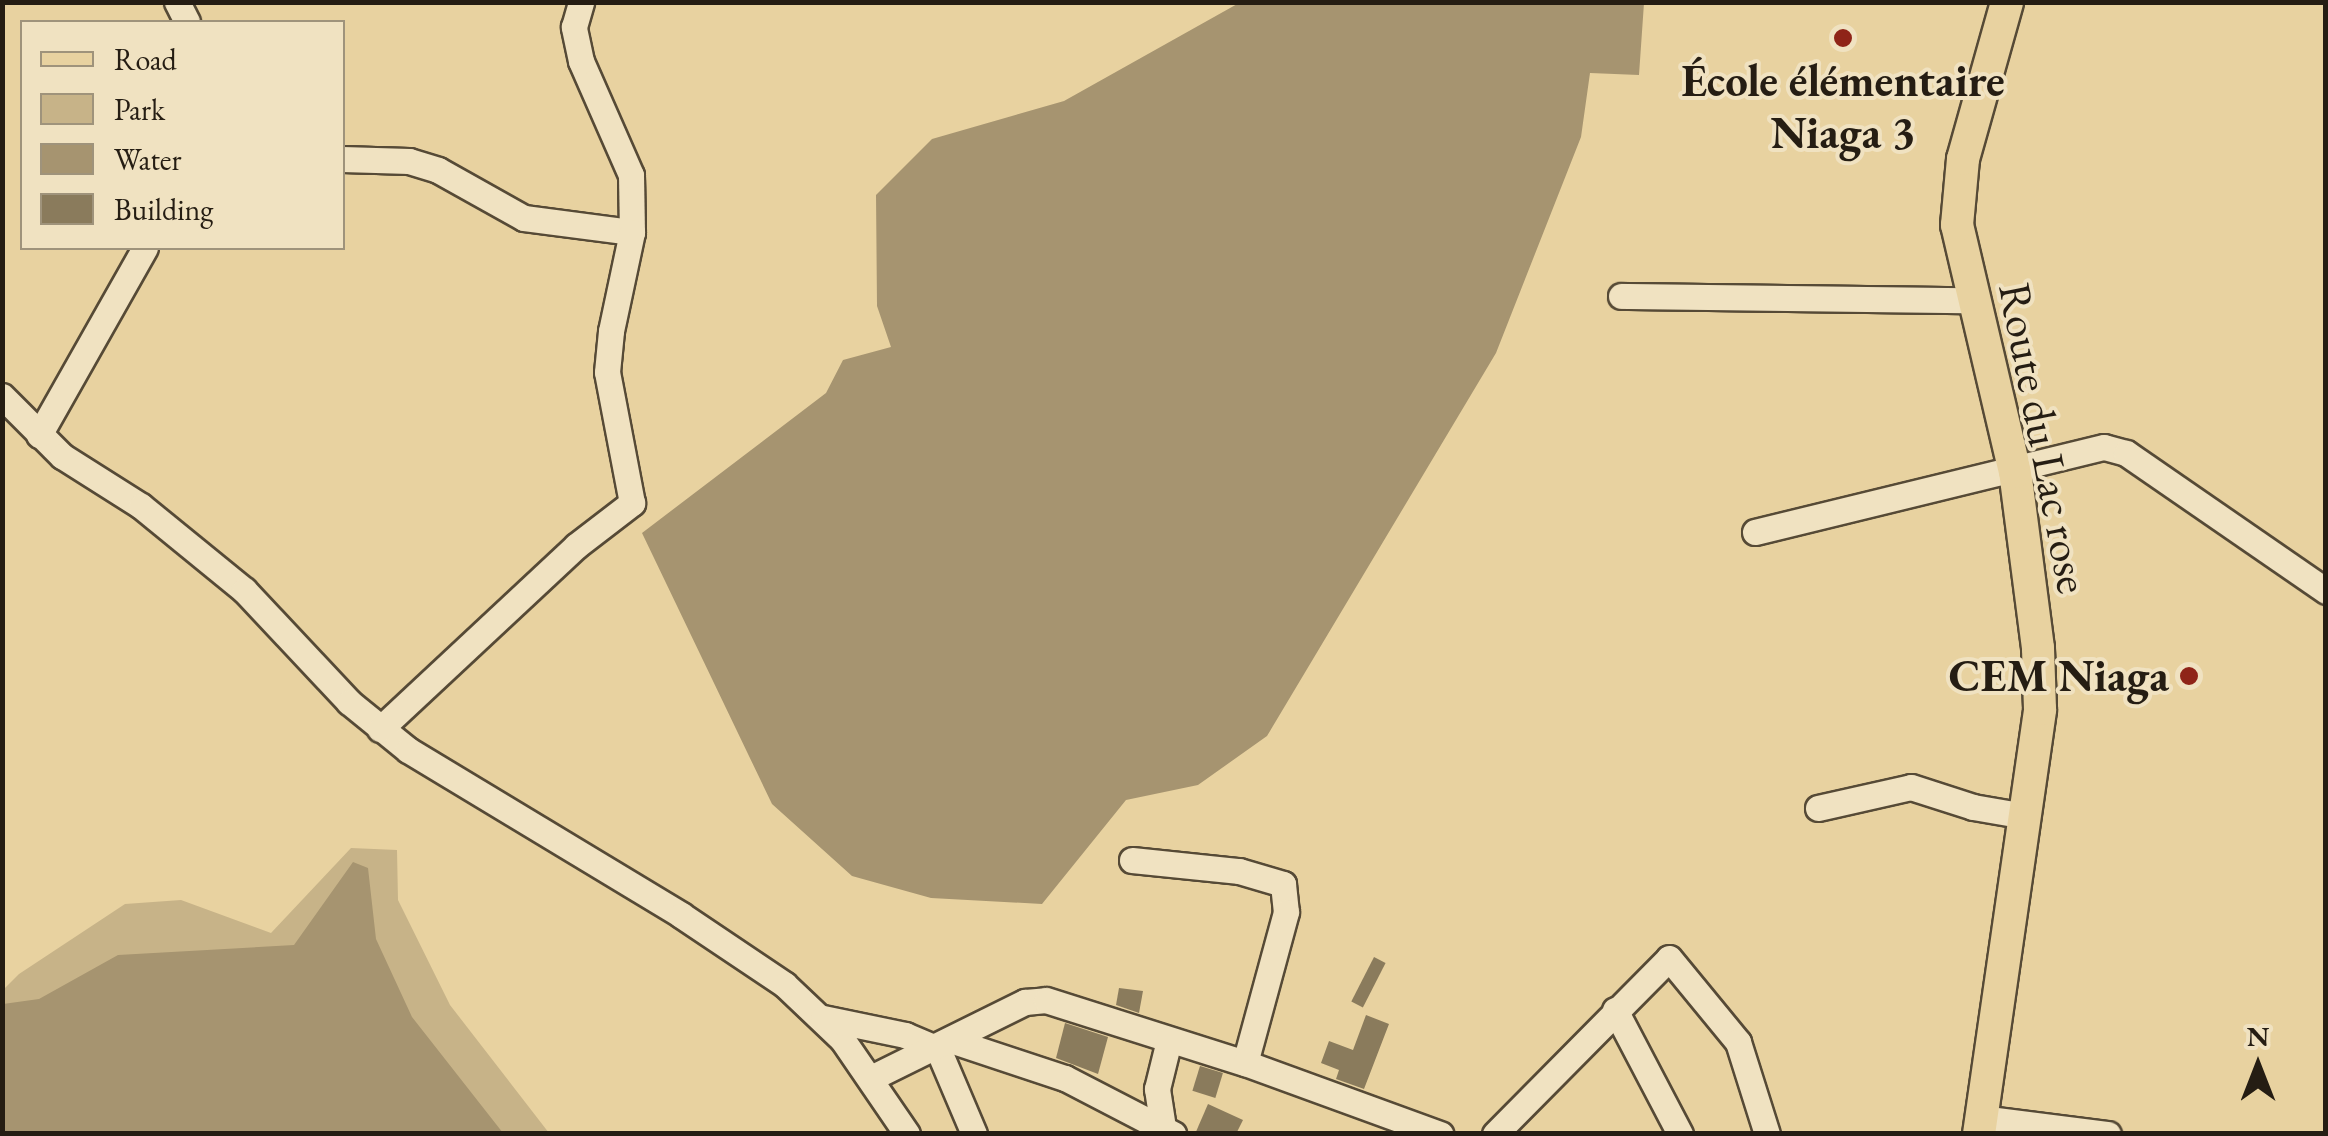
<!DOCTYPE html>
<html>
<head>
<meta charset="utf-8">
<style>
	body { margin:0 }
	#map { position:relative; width:2328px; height:1136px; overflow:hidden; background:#e8d2a0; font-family:"EB Garamond",serif }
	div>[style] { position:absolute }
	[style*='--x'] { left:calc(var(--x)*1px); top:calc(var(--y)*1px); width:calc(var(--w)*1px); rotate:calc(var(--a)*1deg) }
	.green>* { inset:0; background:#c7b388 }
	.water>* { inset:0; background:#a69470 }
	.building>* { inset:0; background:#8a7b5c; transform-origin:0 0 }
	.roads { filter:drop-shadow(2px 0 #564a36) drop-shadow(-2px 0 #564a36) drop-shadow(0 2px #564a36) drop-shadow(0 -2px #564a36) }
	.minor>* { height:25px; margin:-12.5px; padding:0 12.5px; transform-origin:12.5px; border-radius:12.5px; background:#f0e2c1 }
	.major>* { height:32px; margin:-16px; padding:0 16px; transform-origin:16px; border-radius:16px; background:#e8d2a0 }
	.dots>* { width:28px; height:28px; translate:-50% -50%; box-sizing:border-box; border:5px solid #f0e2c1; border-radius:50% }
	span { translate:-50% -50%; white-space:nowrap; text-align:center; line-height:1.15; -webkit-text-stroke:8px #f0e2c1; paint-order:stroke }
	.poi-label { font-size:45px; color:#251d13; font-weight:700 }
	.right { translate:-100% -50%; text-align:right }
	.street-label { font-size:45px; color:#251d13 }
	.frame { position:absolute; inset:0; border:5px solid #251d13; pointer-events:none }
	.legend { position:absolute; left:20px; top:20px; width:325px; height:230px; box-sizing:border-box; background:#f0e2c1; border:2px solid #9f937b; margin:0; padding:12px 18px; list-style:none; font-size:30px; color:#251d13 }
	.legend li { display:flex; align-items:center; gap:20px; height:50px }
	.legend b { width:50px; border:2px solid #9f937b }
	.north { position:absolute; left:2208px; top:1016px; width:100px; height:100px; -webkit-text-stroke:8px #f0e2c1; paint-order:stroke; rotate:0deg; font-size:28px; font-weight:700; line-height:40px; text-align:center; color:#251d13 }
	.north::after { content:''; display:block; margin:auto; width:35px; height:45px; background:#251d13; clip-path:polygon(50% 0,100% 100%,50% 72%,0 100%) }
</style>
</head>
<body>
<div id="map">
	<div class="green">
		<div style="clip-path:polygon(351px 848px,397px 850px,398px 900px,450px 1005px,549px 1133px,3px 1134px,3px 990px,19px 974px,125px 904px,181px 900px,271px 933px)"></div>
	</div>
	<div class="water">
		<div style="clip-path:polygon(1239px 3px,1644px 3px,1639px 75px,1590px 73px,1581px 137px,1496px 353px,1267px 736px,1198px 785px,1126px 800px,1042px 904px,931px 898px,852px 876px,772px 804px,642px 533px,826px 393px,843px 360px,891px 347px,877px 306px,876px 195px,932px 139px,1064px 101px)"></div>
		<div style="clip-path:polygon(353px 862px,368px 868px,376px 939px,412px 1017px,503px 1133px,3px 1133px,3px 1004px,39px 999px,118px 955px,294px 945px)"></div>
	</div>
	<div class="building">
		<div style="left:1374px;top:957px;width:13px;height:50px;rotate:27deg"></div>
		<div style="clip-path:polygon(1119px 988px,1143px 991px,1139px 1013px,1116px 1005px)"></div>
		<div style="clip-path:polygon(1366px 1015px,1389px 1024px,1364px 1089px,1336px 1079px,1339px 1070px,1321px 1063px,1329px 1041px,1353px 1050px)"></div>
		<div style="clip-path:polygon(1065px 1023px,1108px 1037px,1098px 1074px,1056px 1058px)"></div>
		<div style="left:1200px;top:1066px;width:24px;height:26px;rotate:17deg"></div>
		<div style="clip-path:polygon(1208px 1104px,1243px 1120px,1236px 1134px,1195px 1134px)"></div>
	</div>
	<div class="roads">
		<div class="minor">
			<div style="--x:177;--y:2;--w:22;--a:63"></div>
			<div style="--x:342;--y:159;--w:67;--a:1.7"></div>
			<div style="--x:409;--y:161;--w:30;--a:17"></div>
			<div style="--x:438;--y:170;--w:98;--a:29.2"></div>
			<div style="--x:524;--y:218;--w:109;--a:7.4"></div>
			<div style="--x:632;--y:232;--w:57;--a:-91"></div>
			<div style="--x:631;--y:175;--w:124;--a:-113.7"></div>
			<div style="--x:581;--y:61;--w:35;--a:-102"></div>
			<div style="--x:574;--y:27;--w:26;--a:-74"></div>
			<div style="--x:1621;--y:296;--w:352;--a:0.7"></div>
			<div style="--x:2;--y:396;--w:85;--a:45"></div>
			<div style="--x:62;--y:456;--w:93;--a:32.3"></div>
			<div style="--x:141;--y:506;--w:133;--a:39.2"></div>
			<div style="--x:244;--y:590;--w:154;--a:46.8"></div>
			<div style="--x:349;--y:702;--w:76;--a:39.1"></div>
			<div style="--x:408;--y:750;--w:319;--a:31.1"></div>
			<div style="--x:681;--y:915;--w:125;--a:33.9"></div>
			<div style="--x:785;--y:985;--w:79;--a:43.5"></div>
			<div style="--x:842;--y:1039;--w:115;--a:55.6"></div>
			<div style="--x:39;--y:435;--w:215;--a:-60.5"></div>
			<div style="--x:1755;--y:532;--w:359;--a:-13.7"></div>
			<div style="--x:2104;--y:447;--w:23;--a:15"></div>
			<div style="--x:2126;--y:453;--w:243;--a:34.6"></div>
			<div style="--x:380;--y:729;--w:268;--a:-43"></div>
			<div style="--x:576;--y:546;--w:71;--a:-37.5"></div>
			<div style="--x:632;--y:503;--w:133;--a:-100.8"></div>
			<div style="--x:607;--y:372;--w:41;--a:-84.4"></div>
			<div style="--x:611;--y:331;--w:101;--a:-78"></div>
			<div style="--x:1818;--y:808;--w:95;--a:-12.7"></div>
			<div style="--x:1911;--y:787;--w:65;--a:17.9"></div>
			<div style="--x:1973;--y:807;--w:53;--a:9.8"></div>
			<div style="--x:1132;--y:860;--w:108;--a:5.9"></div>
			<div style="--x:1239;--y:871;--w:46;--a:16.5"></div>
			<div style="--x:1283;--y:884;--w:28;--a:84"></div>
			<div style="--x:1286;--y:912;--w:156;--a:105.2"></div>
			<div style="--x:1615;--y:1010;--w:140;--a:62.3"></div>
			<div style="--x:823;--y:1018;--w:84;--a:11.7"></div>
			<div style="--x:905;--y:1035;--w:36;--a:23"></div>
			<div style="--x:938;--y:1049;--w:92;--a:67"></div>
			<div style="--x:953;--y:1041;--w:118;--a:18.3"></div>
			<div style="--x:1065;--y:1078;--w:122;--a:27.4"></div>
			<div style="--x:871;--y:1078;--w:172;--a:-26.3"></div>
			<div style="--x:1025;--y:1002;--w:21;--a:-5"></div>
			<div style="--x:1046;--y:1000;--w:209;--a:17.6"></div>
			<div style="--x:1245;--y:1063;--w:208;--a:20"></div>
			<div style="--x:1981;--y:1118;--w:128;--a:7.2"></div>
			<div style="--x:1164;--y:1134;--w:46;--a:-98.8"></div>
			<div style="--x:1157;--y:1089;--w:50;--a:-76.2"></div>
			<div style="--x:1495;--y:1134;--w:247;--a:-45.3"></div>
			<div style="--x:1669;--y:958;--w:109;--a:50.6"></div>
			<div style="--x:1738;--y:1042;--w:96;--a:72.5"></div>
		</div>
		<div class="major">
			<div style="--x:1979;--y:1134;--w:429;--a:-81.8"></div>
			<div style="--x:2040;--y:709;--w:61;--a:-91.9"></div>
			<div style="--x:2038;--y:648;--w:177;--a:-97.4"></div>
			<div style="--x:2015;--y:472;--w:254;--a:-103.2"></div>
			<div style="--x:1957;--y:225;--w:66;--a:-84.8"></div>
			<div style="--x:1963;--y:159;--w:163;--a:-74.3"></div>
		</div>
	</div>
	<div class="dots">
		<div style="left:1843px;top:38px;background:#8f2418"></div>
		<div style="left:2189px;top:676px;background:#8f2418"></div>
	</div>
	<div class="poi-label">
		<span style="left:1843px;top:107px">École élémentaire<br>Niaga 3</span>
		<span class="right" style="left:2169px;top:676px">CEM Niaga</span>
	</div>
	<div class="street-label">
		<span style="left:2044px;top:438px;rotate:79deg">Route du Lac rose</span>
	</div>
	<div class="frame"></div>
	<ul class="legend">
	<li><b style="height:12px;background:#e8d2a0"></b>Road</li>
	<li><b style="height:28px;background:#c7b388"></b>Park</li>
	<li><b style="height:28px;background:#a69470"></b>Water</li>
	<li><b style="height:28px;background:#8a7b5c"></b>Building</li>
	</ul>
	<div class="north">N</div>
</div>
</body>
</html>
